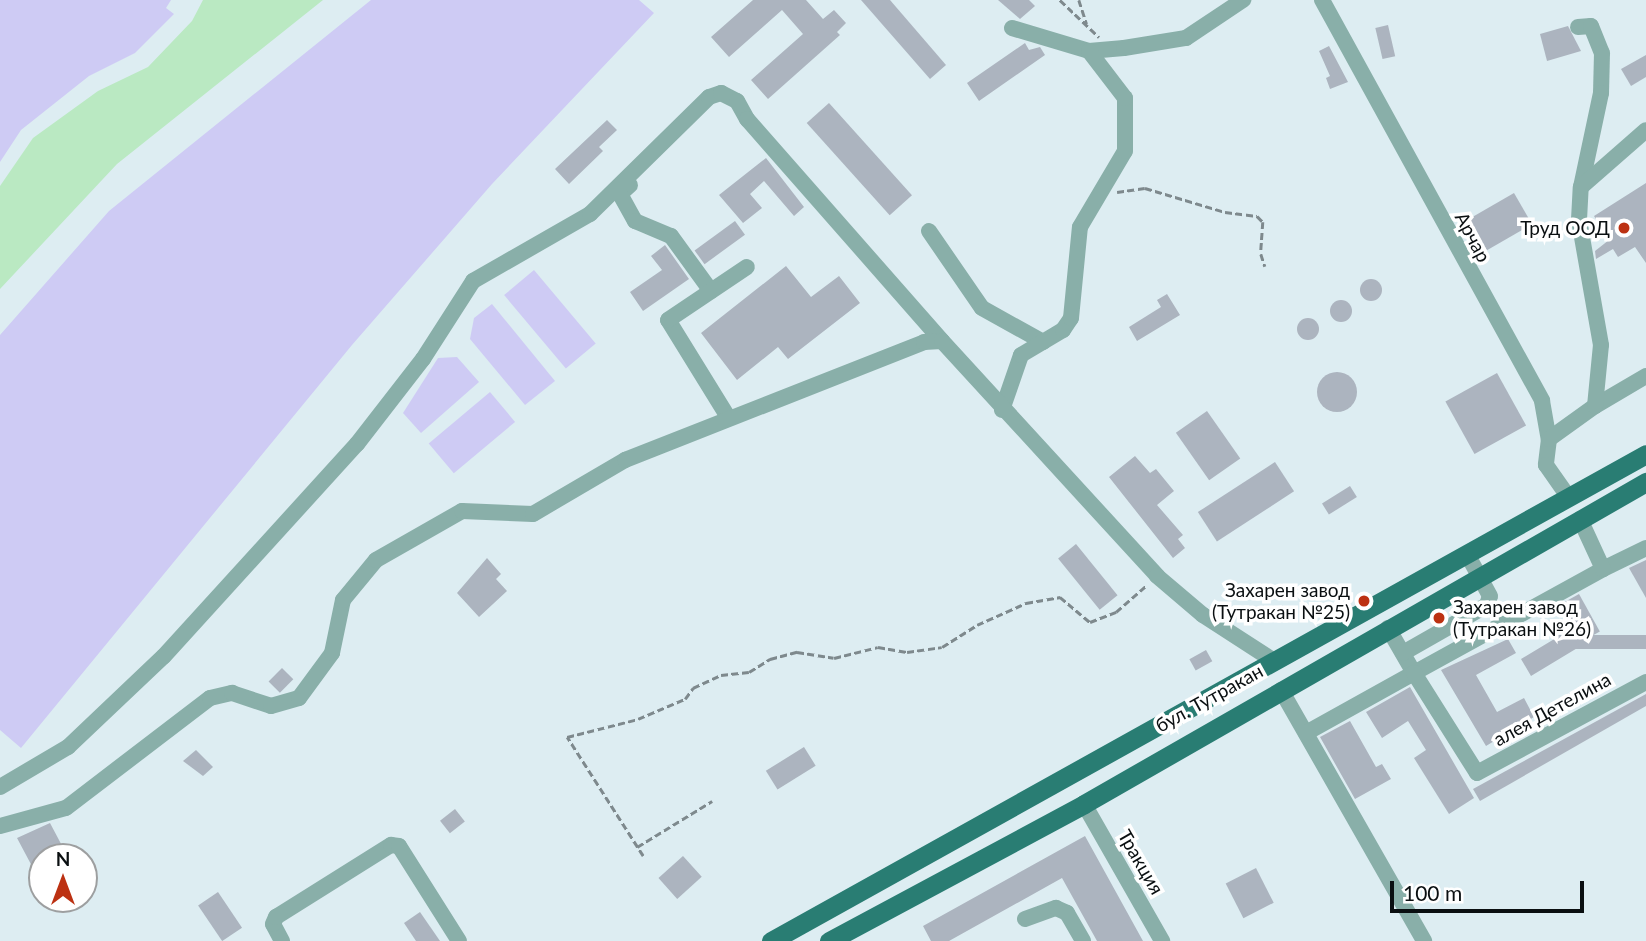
<!DOCTYPE html>
<html>
<head>
<meta charset="utf-8">
<style>
	body { margin:0 }
	#map { position:relative; width:1646px; height:941px; overflow:hidden; background:#ddedf2; font-family:Lato,sans-serif }
	div>[style] { position:absolute }
	[style*='--x'] { left:calc(var(--x)*1px); top:calc(var(--y)*1px); width:calc(var(--w)*1px); rotate:calc(var(--a)*1deg) }
	.green>* { inset:0; background:#bae9c2 }
	.water>* { inset:0; background:#cecbf4; transform-origin:0 0 }
	.building>* { inset:0; background:#acb4bf; transform-origin:0 0 }
	.round { border-radius:50% }
	.path>* { height:2.5px; margin-top:-1.25px; transform-origin:0; background:repeating-linear-gradient(90deg,#7e898d 0 7px,transparent 0 10.5px) }
	.minor>* { height:16px; margin:-8px; padding:0 8px; transform-origin:8px; border-radius:8px; background:#89afa9 }
	.major>* { height:19px; margin:-9.5px; padding:0 9.5px; transform-origin:9.5px; border-radius:9.5px; background:#297d73 }
	.dots>* { width:19px; height:19px; translate:-50% -50%; box-sizing:border-box; border:4px solid #fff; border-radius:50% }
	span { translate:-50% -50%; white-space:nowrap; text-align:center; line-height:1.15; -webkit-text-stroke:7px #fff; paint-order:stroke }
	.poi-label { font-size:19px; color:#0a0f11 }
	.right { translate:-100% -50%; text-align:right }
	.left { translate:0 -50%; text-align:left }
	.street-label { font-size:19px; color:#0a0f11 }
	.north { position:absolute; left:28px; top:843px; width:70px; height:70px; box-sizing:border-box; background:#fff; border:2px solid #9d9fa0; border-radius:50%; rotate:0deg; font-size:19px; font-weight:700; line-height:28px; text-align:center; color:#0a0f11 }
	.north::after { content:''; display:block; margin:auto; width:24px; height:32px; background:#bc3112; clip-path:polygon(50% 0,100% 100%,50% 72%,0 100%) }
	.scale { position:absolute; left:1390px; top:881px; width:194px; height:32px; box-sizing:border-box; border:4px solid #0a0f11; border-top:0; padding-left:9px; font-size:21px; line-height:24px; white-space:nowrap; color:#0a0f11; -webkit-text-stroke:5px #fff; paint-order:stroke }
</style>
</head>
<body>
<div id="map">
	<div class="green">
		<div style="clip-path:polygon(203px 0,323px 0,117px 164px,0 289px,0 186px,33px 138px,98px 91px,148px 67px,192px 21px)"></div>
	</div>
	<div class="water">
		<div style="clip-path:polygon(0 0,171px 0,166px 8px,174px 14px,135px 53px,89px 76px,21px 130px,0 162px)"></div>
		<div style="clip-path:polygon(371px 0,639px 0,654px 13px,492px 184px,352px 345px,21px 748px,0 730px,0 335px,109px 211px)"></div>
		<div style="left:534px;top:270px;width:96px;height:39px;rotate:50deg"></div>
		<div style="clip-path:polygon(492px 304px,555px 381px,525px 405px,470px 339px,474px 318px)"></div>
		<div style="clip-path:polygon(457px 357px,479px 382px,421px 433px,403px 413px,438px 358px)"></div>
		<div style="left:490px;top:392px;width:39px;height:80px;rotate:50deg"></div>
	</div>
	<div class="building">
		<div style="clip-path:polygon(753px 0,806px 0,823px 19px,834px 10px,846px 23px,837px 32px,840px 35px,768px 99px,751px 80px,803px 34px,782px 10px,729px 57px,711px 37px)"></div>
		<div style="clip-path:polygon(861px 0,890px 0,946px 65px,930px 79px)"></div>
		<div style="clip-path:polygon(998px 0,1029px 0,1035px 6px,1020px 19px)"></div>
		<div style="left:1388px;top:25px;width:32px;height:13px;rotate:77deg"></div>
		<div style="clip-path:polygon(1568px 26px,1581px 51px,1547px 61px,1540px 34px)"></div>
		<div style="clip-path:polygon(1025px 43px,1029px 50px,1040px 47px,1045px 55px,979px 101px,967px 83px)"></div>
		<div style="clip-path:polygon(1329px 46px,1348px 82px,1330px 89px,1326px 78px,1330px 76px,1319px 51px)"></div>
		<div style="clip-path:polygon(1646px 55px,1646px 77px,1631px 86px,1621px 69px)"></div>
		<div style="left:829px;top:103px;width:124px;height:30px;rotate:48deg"></div>
		<div style="clip-path:polygon(607px 120px,617px 130px,599px 147px,603px 151px,569px 184px,555px 169px)"></div>
		<div style="clip-path:polygon(766px 158px,804px 207px,794px 216px,764px 181px,750px 194px,762px 208px,743px 223px,719px 195px)"></div>
		<div style="clip-path:polygon(1646px 183px,1646px 263px,1635px 247px,1618px 257px,1613px 249px,1596px 259px,1595px 251px,1609px 240px,1594px 216px)"></div>
		<div style="left:1514px;top:193px;width:36px;height:52px;rotate:60deg"></div>
		<div style="left:735px;top:221px;width:17px;height:50px;rotate:54deg"></div>
		<div style="clip-path:polygon(665px 245px,689px 279px,643px 311px,630px 292px,662px 270px,651px 256px)"></div>
		<div style="clip-path:polygon(786px 266px,811px 297px,839px 276px,860px 303px,788px 359px,778px 347px,737px 380px,701px 333px)"></div>
		<div class="round" style="left:1360px;top:279px;width:22px;height:22px"></div>
		<div style="clip-path:polygon(1167px 294px,1180px 315px,1137px 341px,1129px 327px,1161px 307px,1157px 300px)"></div>
		<div class="round" style="left:1330px;top:300px;width:22px;height:22px"></div>
		<div class="round" style="left:1297px;top:318px;width:22px;height:22px"></div>
		<div class="round" style="left:1317px;top:372px;width:40px;height:40px"></div>
		<div style="left:1497px;top:373px;width:60px;height:59px;rotate:61deg"></div>
		<div style="left:1207px;top:411px;width:58px;height:38px;rotate:55deg"></div>
		<div style="clip-path:polygon(1135px 456px,1150px 473px,1156px 469px,1174px 491px,1157px 505px,1183px 535px,1178px 539px,1185px 548px,1173px 558px,1109px 477px)"></div>
		<div style="left:1275px;top:462px;width:35px;height:92px;rotate:57deg"></div>
		<div style="left:1350px;top:486px;width:13px;height:33px;rotate:58deg"></div>
		<div style="left:1076px;top:544px;width:66px;height:23px;rotate:51deg"></div>
		<div style="clip-path:polygon(487px 558px,501px 574px,496px 579px,507px 591px,479px 617px,457px 593px)"></div>
		<div style="clip-path:polygon(1646px 560px,1646px 598px,1629px 568px)"></div>
		<div style="left:1579px;top:594px;width:43px;height:20px;rotate:61deg"></div>
		<div style="left:1646px;top:635px;width:14px;height:88px;rotate:90deg"></div>
		<div style="clip-path:polygon(1573px 637px,1579px 647px,1531px 676px,1521px 659px,1556px 638px,1560px 645px)"></div>
		<div style="clip-path:polygon(1508px 639px,1516px 653px,1476px 675px,1497px 712px,1524px 698px,1534px 717px,1486px 746px,1441px 670px)"></div>
		<div style="left:1206px;top:650px;width:13px;height:19px;rotate:61deg"></div>
		<div style="left:282px;top:668px;width:16px;height:19px;rotate:45deg"></div>
		<div style="clip-path:polygon(1410px 687px,1474px 798px,1449px 814px,1414px 758px,1426px 750px,1408px 721px,1382px 738px,1366px 712px)"></div>
		<div style="clip-path:polygon(1646px 694px,1646px 706px,1480px 801px,1473px 789px)"></div>
		<div style="clip-path:polygon(1350px 721px,1376px 767px,1382px 764px,1391px 779px,1355px 799px,1320px 737px)"></div>
		<div style="left:804px;top:747px;width:22px;height:45px;rotate:58deg"></div>
		<div style="clip-path:polygon(196px 750px,213px 767px,203px 776px,183px 761px)"></div>
		<div style="left:455px;top:809px;width:16px;height:19px;rotate:52deg"></div>
		<div style="clip-path:polygon(50px 823px,68px 857px,42px 857px,42px 885px,17px 838px)"></div>
		<div style="clip-path:polygon(1085px 836px,1143px 941px,1097px 941px,1062px 878px,949px 941px,931px 941px,923px 926px)"></div>
		<div style="left:683px;top:856px;width:28px;height:33px;rotate:48deg"></div>
		<div style="left:1256px;top:868px;width:39px;height:34px;rotate:63deg"></div>
		<div style="left:218px;top:892px;width:43px;height:24px;rotate:56deg"></div>
		<div style="clip-path:polygon(420px 912px,440px 941px,416px 941px,404px 923px)"></div>
	</div>
	<div class="path">
		<div style="--x:1060;--y:0;--w:54;--a:43.5"></div>
		<div style="--x:1079;--y:0;--w:25;--a:72"></div>
		<div style="--x:1117;--y:192;--w:28;--a:-8"></div>
		<div style="--x:1145;--y:188;--w:84;--a:16.7"></div>
		<div style="--x:1225;--y:212;--w:32;--a:7"></div>
		<div style="--x:1257;--y:216;--w:8;--a:45"></div>
		<div style="--x:1263;--y:222;--w:32;--a:94"></div>
		<div style="--x:1261;--y:254;--w:13;--a:72"></div>
		<div style="--x:637;--y:847;--w:88;--a:-31.5"></div>
		<div style="--x:643;--y:856;--w:141;--a:-122.6"></div>
		<div style="--x:567;--y:737;--w:73;--a:-14.2"></div>
		<div style="--x:638;--y:719;--w:51;--a:-23.1"></div>
		<div style="--x:685;--y:699;--w:14;--a:-54"></div>
		<div style="--x:693;--y:688;--w:31;--a:-25"></div>
		<div style="--x:721;--y:675;--w:28;--a:-6"></div>
		<div style="--x:749;--y:672;--w:25;--a:-32"></div>
		<div style="--x:770;--y:659;--w:28;--a:-15"></div>
		<div style="--x:797;--y:652;--w:37;--a:9"></div>
		<div style="--x:834;--y:658;--w:45;--a:-14"></div>
		<div style="--x:878;--y:647;--w:29;--a:10"></div>
		<div style="--x:907;--y:652;--w:35;--a:-8"></div>
		<div style="--x:942;--y:647;--w:41;--a:-32.2"></div>
		<div style="--x:977;--y:625;--w:54;--a:-24.2"></div>
		<div style="--x:1026;--y:603;--w:35;--a:-10"></div>
		<div style="--x:1060;--y:597;--w:39;--a:40"></div>
		<div style="--x:1090;--y:622;--w:28;--a:-21"></div>
		<div style="--x:1116;--y:612;--w:41;--a:-41.1"></div>
	</div>
	<div class="minor">
		<div style="--x:1322;--y:0;--w:457;--a:61.2"></div>
		<div style="--x:1542;--y:401;--w:39;--a:80"></div>
		<div style="--x:1549;--y:439;--w:26;--a:97"></div>
		<div style="--x:1546;--y:465;--w:39;--a:55"></div>
		<div style="--x:1578;--y:27;--w:13;--a:-4"></div>
		<div style="--x:1591;--y:26;--w:29;--a:68"></div>
		<div style="--x:1602;--y:53;--w:40;--a:91.4"></div>
		<div style="--x:1601;--y:93;--w:96;--a:102"></div>
		<div style="--x:1012;--y:28;--w:80;--a:16.6"></div>
		<div style="--x:1089;--y:51;--w:35;--a:-5"></div>
		<div style="--x:1124;--y:48;--w:63;--a:-9.2"></div>
		<div style="--x:1186;--y:38;--w:69;--a:-33.7"></div>
		<div style="--x:630;--y:185;--w:13;--a:138"></div>
		<div style="--x:620;--y:194;--w:31;--a:61"></div>
		<div style="--x:635;--y:221;--w:39;--a:23"></div>
		<div style="--x:671;--y:236;--w:68;--a:54"></div>
		<div style="--x:929;--y:231;--w:93;--a:55.5"></div>
		<div style="--x:982;--y:308;--w:70;--a:29.1"></div>
		<div style="--x:1595;--y:406;--w:59;--a:-30.5"></div>
		<div style="--x:1002;--y:410;--w:58;--a:-70.9"></div>
		<div style="--x:1021;--y:355;--w:49;--a:-30.8"></div>
		<div style="--x:1063;--y:330;--w:14;--a:-56"></div>
		<div style="--x:1071;--y:318;--w:91;--a:-84.4"></div>
		<div style="--x:1080;--y:227;--w:88;--a:-59.4"></div>
		<div style="--x:1125;--y:151;--w:53;--a:-90"></div>
		<div style="--x:1125;--y:98;--w:59;--a:-127.5"></div>
		<div style="--x:728;--y:417;--w:114;--a:-121.7"></div>
		<div style="--x:668;--y:320;--w:95;--a:-33.9"></div>
		<div style="--x:1549;--y:439;--w:57;--a:-35.7"></div>
		<div style="--x:1595;--y:406;--w:61;--a:-84.4"></div>
		<div style="--x:1601;--y:345;--w:127;--a:-100"></div>
		<div style="--x:1579;--y:220;--w:33;--a:-87"></div>
		<div style="--x:1581;--y:187;--w:86;--a:-41.2"></div>
		<div style="--x:1603;--y:569;--w:48;--a:-26"></div>
		<div style="--x:1388;--y:628;--w:52;--a:60"></div>
		<div style="--x:1414;--y:673;--w:216;--a:-28.8"></div>
		<div style="--x:1603;--y:569;--w:55;--a:-114.7"></div>
		<div style="--x:1403;--y:653;--w:97;--a:-29.7"></div>
		<div style="--x:1487;--y:605;--w:9;--a:-72"></div>
		<div style="--x:1490;--y:596;--w:48;--a:-118.7"></div>
		<div style="--x:1281;--y:690;--w:289;--a:60.3"></div>
		<div style="--x:1306;--y:733;--w:124;--a:-29.1"></div>
		<div style="--x:1414;--y:673;--w:118;--a:57.8"></div>
		<div style="--x:1477;--y:773;--w:192;--a:-28.3"></div>
		<div style="--x:0;--y:787;--w:79;--a:-30.5"></div>
		<div style="--x:68;--y:747;--w:132;--a:-43.5"></div>
		<div style="--x:164;--y:656;--w:287;--a:-47.7"></div>
		<div style="--x:357;--y:444;--w:108;--a:-52.2"></div>
		<div style="--x:423;--y:359;--w:93;--a:-57.3"></div>
		<div style="--x:473;--y:281;--w:135;--a:-29.8"></div>
		<div style="--x:590;--y:214;--w:167;--a:-44.5"></div>
		<div style="--x:709;--y:97;--w:13;--a:-18"></div>
		<div style="--x:721;--y:93;--w:18;--a:27"></div>
		<div style="--x:737;--y:101;--w:21;--a:61"></div>
		<div style="--x:747;--y:119;--w:295;--a:48.7"></div>
		<div style="--x:1084;--y:804;--w:158;--a:60.3"></div>
		<div style="--x:0;--y:826;--w:68;--a:-15.3"></div>
		<div style="--x:66;--y:808;--w:181;--a:-37.4"></div>
		<div style="--x:210;--y:698;--w:23;--a:-13"></div>
		<div style="--x:232;--y:693;--w:41;--a:18.4"></div>
		<div style="--x:271;--y:706;--w:29;--a:-16"></div>
		<div style="--x:299;--y:698;--w:56;--a:-53.7"></div>
		<div style="--x:332;--y:653;--w:54;--a:-78.3"></div>
		<div style="--x:343;--y:600;--w:52;--a:-50.5"></div>
		<div style="--x:376;--y:560;--w:99;--a:-29.7"></div>
		<div style="--x:462;--y:511;--w:71;--a:2.4"></div>
		<div style="--x:533;--y:514;--w:107;--a:-30.4"></div>
		<div style="--x:625;--y:460;--w:321;--a:-21.5"></div>
		<div style="--x:924;--y:342;--w:18;--a:-3"></div>
		<div style="--x:942;--y:341;--w:319;--a:47.5"></div>
		<div style="--x:1157;--y:576;--w:60;--a:40.3"></div>
		<div style="--x:1203;--y:615;--w:85;--a:32.9"></div>
		<div style="--x:1025;--y:919;--w:33;--a:-20"></div>
		<div style="--x:1056;--y:908;--w:12;--a:24"></div>
		<div style="--x:1067;--y:913;--w:32;--a:60"></div>
		<div style="--x:282;--y:941;--w:19;--a:-118"></div>
		<div style="--x:273;--y:924;--w:8;--a:-67"></div>
		<div style="--x:276;--y:917;--w:136;--a:-32.1"></div>
		<div style="--x:391;--y:845;--w:8;--a:7"></div>
		<div style="--x:399;--y:846;--w:112;--a:57.7"></div>
	</div>
	<div class="major">
		<div style="--x:771;--y:941;--w:1001;--a:-29.1"></div>
		<div style="--x:829;--y:941;--w:289;--a:-28.2"></div>
		<div style="--x:1084;--y:804;--w:648;--a:-29.81"></div>
	</div>
	<div class="dots">
		<div style="left:1624px;top:228px;background:#bc3112"></div>
		<div style="left:1364px;top:601px;background:#bc3112"></div>
		<div style="left:1439px;top:618px;background:#bc3112"></div>
	</div>
	<div class="poi-label">
		<span class="right" style="left:1610px;top:228px">Труд ООД</span>
		<span class="right" style="left:1350px;top:601px">Захарен завод<br>(Тутракан №25)</span>
		<span class="left" style="left:1453px;top:618px">Захарен завод<br>(Тутракан №26)</span>
	</div>
	<div class="street-label">
		<span style="left:1473px;top:237px;rotate:62deg">Арчар</span>
		<span style="left:1209px;top:698px;rotate:-29deg">бул. Тутракан</span>
		<span style="left:1552px;top:709px;rotate:-29deg">алея Детелина</span>
		<span style="left:1141px;top:862px;rotate:60deg">Тракция</span>
	</div>
	<div class="north">N</div>
	<div class="scale">100 m</div>
</div>
</body>
</html>
